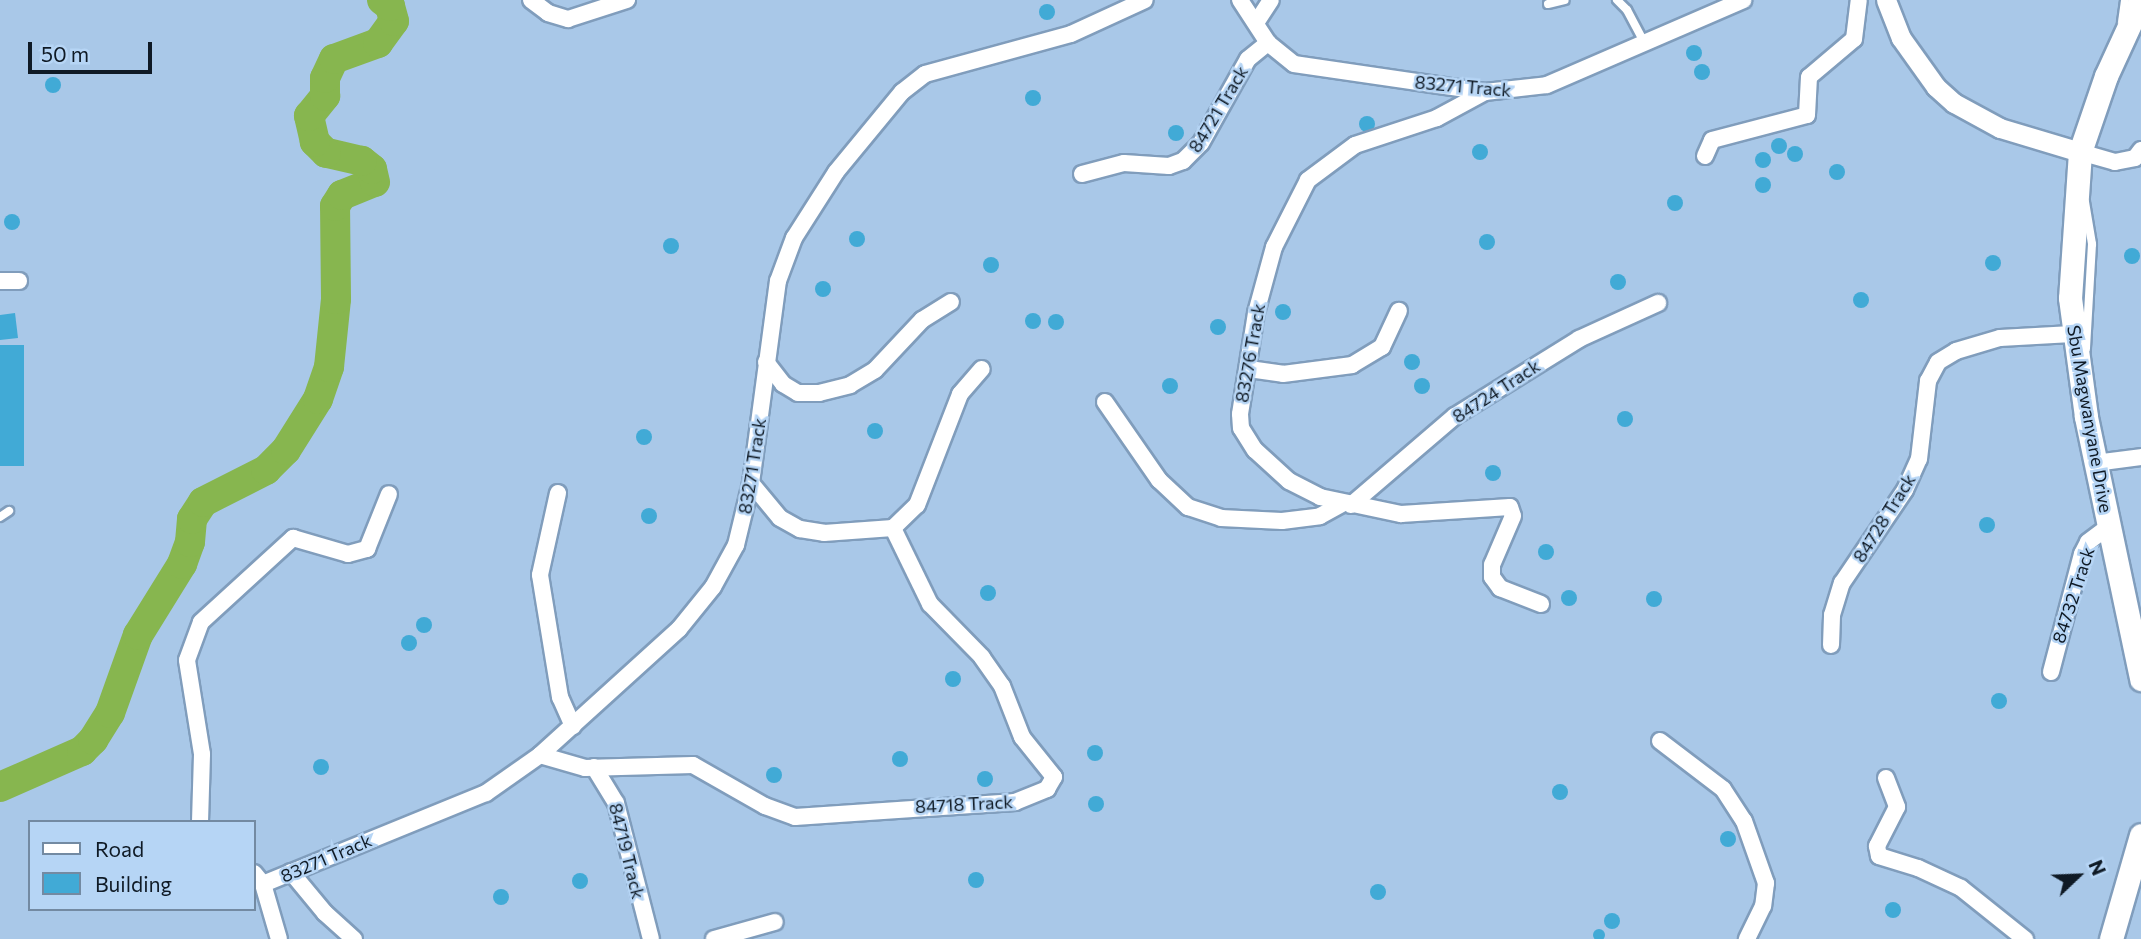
<!DOCTYPE html>
<html>
<head>
<meta charset="utf-8">
<style>
	body { margin:0 }
	#map { position:relative; width:2141px; height:939px; overflow:hidden; background:#a9c8e8; font-family:Commissioner,sans-serif }
	div>[style] { position:absolute }
	[style*='--x'] { left:calc(var(--x)*1px); top:calc(var(--y)*1px); width:calc(var(--w)*1px); rotate:calc(var(--a)*1deg) }
	.river>* { height:30px; margin:-15px; padding:0 15px; transform-origin:15px; border-radius:15px; background:#87b64f }
	.building>* { inset:0; background:#41aad6; transform-origin:0 0 }
	.round { border-radius:50% }
	.roads { filter:drop-shadow(2px 0 #809dbc) drop-shadow(-2px 0 #809dbc) drop-shadow(0 2px #809dbc) drop-shadow(0 -2px #809dbc) }
	.service>* { height:8px; margin:-4px; padding:0 4px; transform-origin:4px; border-radius:4px; background:#fff }
	.minor>* { height:16px; margin:-8px; padding:0 8px; transform-origin:8px; border-radius:8px; background:#fff }
	.tertiary>* { height:19px; margin:-9.5px; padding:0 9.5px; transform-origin:9.5px; border-radius:9.5px; background:#fff }
	.secondary>* { height:23px; margin:-11.5px; padding:0 11.5px; transform-origin:11.5px; border-radius:11.5px; background:#fff }
	span { translate:-50% -50%; white-space:nowrap; text-align:center; line-height:1.15; -webkit-text-stroke:5px #b6d5f5; paint-order:stroke }
	.street-label { font-size:18px; color:#0f1a25 }
	.legend { position:absolute; left:28px; top:820px; width:228px; height:91px; box-sizing:border-box; background:#b6d5f5; border:2px solid #738aa2; margin:0; padding:9px 12px; list-style:none; font-size:21px; color:#0f1a25 }
	.legend li { display:flex; align-items:center; gap:14px; height:35px }
	.legend b { width:35px; border:2px solid #738aa2 }
	.north { position:absolute; left:2043px; top:841px; width:70px; height:70px; -webkit-text-stroke:5px #b6d5f5; paint-order:stroke; rotate:67deg; font-size:19px; font-weight:700; line-height:28px; text-align:center; color:#0f1a25 }
	.north::after { content:''; display:block; margin:auto; width:24px; height:32px; background:#0f1a25; clip-path:polygon(50% 0,100% 100%,50% 72%,0 100%) }
	.scale { position:absolute; left:28px; top:42px; width:124px; height:32px; box-sizing:border-box; border:4px solid #0f1a25; border-top:0; padding-left:9px; font-size:21px; line-height:24px; white-space:nowrap; color:#0f1a25; -webkit-text-stroke:5px #b6d5f5; paint-order:stroke }
</style>
</head>
<body>
<div id="map">
	<div class="river">
		<div style="--x:0;--y:787;--w:90;--a:-23.7"></div>
		<div style="--x:82;--y:751;--w:16;--a:-45"></div>
		<div style="--x:93;--y:740;--w:32;--a:-58"></div>
		<div style="--x:110;--y:713;--w:83;--a:-70.3"></div>
		<div style="--x:138;--y:635;--w:84;--a:-58.2"></div>
		<div style="--x:182;--y:564;--w:23;--a:-70"></div>
		<div style="--x:190;--y:542;--w:23;--a:-85"></div>
		<div style="--x:192;--y:519;--w:20;--a:-57"></div>
		<div style="--x:203;--y:502;--w:71;--a:-26.9"></div>
		<div style="--x:266;--y:470;--w:28;--a:-45"></div>
		<div style="--x:286;--y:450;--w:60;--a:-57.9"></div>
		<div style="--x:318;--y:399;--w:34;--a:-71"></div>
		<div style="--x:329;--y:367;--w:68;--a:-84.1"></div>
		<div style="--x:336;--y:299;--w:93;--a:-90.6"></div>
		<div style="--x:335;--y:206;--w:13;--a:-58"></div>
		<div style="--x:342;--y:195;--w:35;--a:-22"></div>
		<div style="--x:375;--y:182;--w:13;--a:-103"></div>
		<div style="--x:372;--y:169;--w:13;--a:-141"></div>
		<div style="--x:362;--y:161;--w:37;--a:-167"></div>
		<div style="--x:326;--y:153;--w:16;--a:-135"></div>
		<div style="--x:315;--y:142;--w:27;--a:-103"></div>
		<div style="--x:309;--y:116;--w:26;--a:-51"></div>
		<div style="--x:325;--y:96;--w:18;--a:-90"></div>
		<div style="--x:325;--y:78;--w:21;--a:-65"></div>
		<div style="--x:334;--y:59;--w:47;--a:-20"></div>
		<div style="--x:378;--y:43;--w:27;--a:-54"></div>
		<div style="--x:394;--y:21;--w:16;--a:-105"></div>
		<div style="--x:390;--y:6;--w:10;--a:-143"></div>
	</div>
	<div class="building">
		<div class="round" style="left:1039px;top:4px;width:16px;height:16px"></div>
		<div class="round" style="left:1686px;top:45px;width:16px;height:16px"></div>
		<div class="round" style="left:1694px;top:64px;width:16px;height:16px"></div>
		<div class="round" style="left:45px;top:77px;width:16px;height:16px"></div>
		<div class="round" style="left:1025px;top:90px;width:16px;height:16px"></div>
		<div class="round" style="left:1359px;top:116px;width:16px;height:16px"></div>
		<div class="round" style="left:1168px;top:125px;width:16px;height:16px"></div>
		<div class="round" style="left:1771px;top:138px;width:16px;height:16px"></div>
		<div class="round" style="left:1472px;top:144px;width:16px;height:16px"></div>
		<div class="round" style="left:1787px;top:146px;width:16px;height:16px"></div>
		<div class="round" style="left:1755px;top:152px;width:16px;height:16px"></div>
		<div class="round" style="left:1829px;top:164px;width:16px;height:16px"></div>
		<div class="round" style="left:1755px;top:177px;width:16px;height:16px"></div>
		<div class="round" style="left:1667px;top:195px;width:16px;height:16px"></div>
		<div class="round" style="left:4px;top:214px;width:16px;height:16px"></div>
		<div class="round" style="left:849px;top:231px;width:16px;height:16px"></div>
		<div class="round" style="left:1479px;top:234px;width:16px;height:16px"></div>
		<div class="round" style="left:663px;top:238px;width:16px;height:16px"></div>
		<div class="round" style="left:2124px;top:248px;width:16px;height:16px"></div>
		<div class="round" style="left:1985px;top:255px;width:16px;height:16px"></div>
		<div class="round" style="left:983px;top:257px;width:16px;height:16px"></div>
		<div class="round" style="left:1610px;top:274px;width:16px;height:16px"></div>
		<div class="round" style="left:815px;top:281px;width:16px;height:16px"></div>
		<div class="round" style="left:1853px;top:292px;width:16px;height:16px"></div>
		<div class="round" style="left:1275px;top:304px;width:16px;height:16px"></div>
		<div class="round" style="left:1025px;top:313px;width:16px;height:16px"></div>
		<div style="clip-path:polygon(15px 313px,18px 338px,0 340px,0 315px)"></div>
		<div class="round" style="left:1048px;top:314px;width:16px;height:16px"></div>
		<div class="round" style="left:1210px;top:319px;width:16px;height:16px"></div>
		<div style="left:0;top:345px;width:24px;height:121px"></div>
		<div class="round" style="left:1404px;top:354px;width:16px;height:16px"></div>
		<div class="round" style="left:1162px;top:378px;width:16px;height:16px"></div>
		<div class="round" style="left:1414px;top:378px;width:16px;height:16px"></div>
		<div class="round" style="left:1617px;top:411px;width:16px;height:16px"></div>
		<div class="round" style="left:867px;top:423px;width:16px;height:16px"></div>
		<div class="round" style="left:636px;top:429px;width:16px;height:16px"></div>
		<div class="round" style="left:1485px;top:465px;width:16px;height:16px"></div>
		<div class="round" style="left:641px;top:508px;width:16px;height:16px"></div>
		<div class="round" style="left:1979px;top:517px;width:16px;height:16px"></div>
		<div class="round" style="left:1538px;top:544px;width:16px;height:16px"></div>
		<div class="round" style="left:980px;top:585px;width:16px;height:16px"></div>
		<div class="round" style="left:1561px;top:590px;width:16px;height:16px"></div>
		<div class="round" style="left:1646px;top:591px;width:16px;height:16px"></div>
		<div class="round" style="left:416px;top:617px;width:16px;height:16px"></div>
		<div class="round" style="left:401px;top:635px;width:16px;height:16px"></div>
		<div class="round" style="left:945px;top:671px;width:16px;height:16px"></div>
		<div class="round" style="left:1991px;top:693px;width:16px;height:16px"></div>
		<div class="round" style="left:1087px;top:745px;width:16px;height:16px"></div>
		<div class="round" style="left:892px;top:751px;width:16px;height:16px"></div>
		<div class="round" style="left:313px;top:759px;width:16px;height:16px"></div>
		<div class="round" style="left:766px;top:767px;width:16px;height:16px"></div>
		<div class="round" style="left:977px;top:771px;width:16px;height:16px"></div>
		<div class="round" style="left:1552px;top:784px;width:16px;height:16px"></div>
		<div class="round" style="left:1088px;top:796px;width:16px;height:16px"></div>
		<div class="round" style="left:1720px;top:831px;width:16px;height:16px"></div>
		<div class="round" style="left:968px;top:872px;width:16px;height:16px"></div>
		<div class="round" style="left:572px;top:873px;width:16px;height:16px"></div>
		<div class="round" style="left:1370px;top:884px;width:16px;height:16px"></div>
		<div class="round" style="left:493px;top:889px;width:16px;height:16px"></div>
		<div class="round" style="left:1885px;top:902px;width:16px;height:16px"></div>
		<div class="round" style="left:1604px;top:913px;width:16px;height:16px"></div>
		<div class="round" style="left:1593px;top:929px;width:12px;height:12px"></div>
	</div>
	<div class="roads">
		<div class="service">
			<div style="--x:1617;--y:0;--w:14;--a:45"></div>
			<div style="--x:1627;--y:10;--w:36;--a:62"></div>
			<div style="--x:1548;--y:4;--w:17;--a:-13"></div>
			<div style="--x:2122;--y:22;--w:22;--a:-82"></div>
			<div style="--x:2085;--y:202;--w:43;--a:80.5"></div>
			<div style="--x:2092;--y:244;--w:105;--a:93.3"></div>
			<div style="--x:0;--y:517;--w:11;--a:-34"></div>
		</div>
		<div class="minor">
			<div style="--x:531;--y:0;--w:21;--a:37"></div>
			<div style="--x:548;--y:13;--w:21;--a:17"></div>
			<div style="--x:568;--y:19;--w:62;--a:-17.9"></div>
			<div style="--x:1240;--y:0;--w:51;--a:56.9"></div>
			<div style="--x:1268;--y:43;--w:33;--a:39"></div>
			<div style="--x:1294;--y:64;--w:193;--a:8.3"></div>
			<div style="--x:1485;--y:92;--w:62;--a:-6.4"></div>
			<div style="--x:1547;--y:85;--w:214;--a:-23.4"></div>
			<div style="--x:1256;--y:23;--w:27;--a:-57"></div>
			<div style="--x:1485;--y:92;--w:55;--a:151.6"></div>
			<div style="--x:1437;--y:118;--w:86;--a:161.8"></div>
			<div style="--x:1355;--y:145;--w:59;--a:143.3"></div>
			<div style="--x:1308;--y:180;--w:75;--a:116.9"></div>
			<div style="--x:1274;--y:247;--w:68;--a:105.3"></div>
			<div style="--x:1256;--y:313;--w:102;--a:99"></div>
			<div style="--x:1240;--y:414;--w:14;--a:86"></div>
			<div style="--x:1241;--y:428;--w:26;--a:58"></div>
			<div style="--x:1255;--y:450;--w:46;--a:42.4"></div>
			<div style="--x:1289;--y:481;--w:35;--a:27"></div>
			<div style="--x:1320;--y:497;--w:83;--a:11.9"></div>
			<div style="--x:1401;--y:514;--w:109;--a:-3.7"></div>
			<div style="--x:1510;--y:507;--w:9;--a:72"></div>
			<div style="--x:1513;--y:516;--w:53;--a:113.2"></div>
			<div style="--x:1492;--y:565;--w:12;--a:90"></div>
			<div style="--x:1492;--y:577;--w:14;--a:54"></div>
			<div style="--x:1500;--y:588;--w:44;--a:21.3"></div>
			<div style="--x:2080;--y:152;--w:36;--a:16"></div>
			<div style="--x:2115;--y:162;--w:20;--a:-11"></div>
			<div style="--x:2135;--y:158;--w:10;--a:-53"></div>
			<div style="--x:1705;--y:156;--w:17;--a:-66"></div>
			<div style="--x:1712;--y:140;--w:98;--a:-14.7"></div>
			<div style="--x:1807;--y:115;--w:38;--a:-87"></div>
			<div style="--x:1809;--y:77;--w:59;--a:-40.2"></div>
			<div style="--x:1854;--y:39;--w:39;--a:-83"></div>
			<div style="--x:1082;--y:174;--w:43;--a:-14.7"></div>
			<div style="--x:1124;--y:163;--w:45;--a:3.8"></div>
			<div style="--x:1169;--y:166;--w:15;--a:-20"></div>
			<div style="--x:1183;--y:161;--w:25;--a:-45"></div>
			<div style="--x:1201;--y:143;--w:96;--a:-60.8"></div>
			<div style="--x:1248;--y:59;--w:26;--a:-39"></div>
			<div style="--x:0;--y:281;--w:19;--a:0"></div>
			<div style="--x:766;--y:362;--w:28;--a:52"></div>
			<div style="--x:783;--y:384;--w:17;--a:31"></div>
			<div style="--x:798;--y:393;--w:21;--a:0"></div>
			<div style="--x:819;--y:393;--w:32;--a:-14"></div>
			<div style="--x:850;--y:385;--w:29;--a:-31"></div>
			<div style="--x:875;--y:370;--w:69;--a:-46.8"></div>
			<div style="--x:922;--y:320;--w:34;--a:-32"></div>
			<div style="--x:1249;--y:369;--w:34;--a:8"></div>
			<div style="--x:1283;--y:374;--w:70;--a:-7.4"></div>
			<div style="--x:1352;--y:365;--w:35;--a:-31"></div>
			<div style="--x:1382;--y:347;--w:40;--a:-65"></div>
			<div style="--x:1105;--y:402;--w:95;--a:55.3"></div>
			<div style="--x:1159;--y:480;--w:40;--a:43"></div>
			<div style="--x:1188;--y:507;--w:35;--a:18"></div>
			<div style="--x:1221;--y:518;--w:61;--a:2.8"></div>
			<div style="--x:1282;--y:521;--w:38;--a:-7"></div>
			<div style="--x:1320;--y:516;--w:26;--a:-29"></div>
			<div style="--x:2095;--y:463;--w:46;--a:-7.4"></div>
			<div style="--x:751;--y:483;--w:45;--a:50.4"></div>
			<div style="--x:780;--y:518;--w:23;--a:29"></div>
			<div style="--x:800;--y:529;--w:24;--a:9"></div>
			<div style="--x:824;--y:533;--w:69;--a:-4.1"></div>
			<div style="--x:893;--y:528;--w:33;--a:-44"></div>
			<div style="--x:917;--y:505;--w:119;--a:-68.8"></div>
			<div style="--x:960;--y:394;--w:33;--a:-49"></div>
			<div style="--x:558;--y:493;--w:84;--a:102.4"></div>
			<div style="--x:540;--y:575;--w:124;--a:80.7"></div>
			<div style="--x:560;--y:697;--w:32;--a:66"></div>
			<div style="--x:1351;--y:505;--w:137;--a:-40.6"></div>
			<div style="--x:1455;--y:416;--w:146;--a:-31.8"></div>
			<div style="--x:1579;--y:339;--w:87;--a:-24.5"></div>
			<div style="--x:1831;--y:645;--w:30;--a:-88"></div>
			<div style="--x:1832;--y:615;--w:34;--a:-73"></div>
			<div style="--x:1842;--y:583;--w:112;--a:-55.9"></div>
			<div style="--x:1905;--y:490;--w:34;--a:-66"></div>
			<div style="--x:1919;--y:459;--w:79;--a:-83.4"></div>
			<div style="--x:1928;--y:381;--w:21;--a:-62"></div>
			<div style="--x:1938;--y:362;--w:21;--a:-31"></div>
			<div style="--x:1956;--y:351;--w:46;--a:-16.5"></div>
			<div style="--x:2000;--y:338;--w:72;--a:-3.2"></div>
			<div style="--x:2051;--y:672;--w:122;--a:-75.3"></div>
			<div style="--x:2082;--y:554;--w:13;--a:-63"></div>
			<div style="--x:2088;--y:542;--w:26;--a:-37"></div>
			<div style="--x:1660;--y:741;--w:79;--a:37.3"></div>
			<div style="--x:1723;--y:789;--w:38;--a:57"></div>
			<div style="--x:1744;--y:821;--w:66;--a:70.5"></div>
			<div style="--x:1766;--y:883;--w:23;--a:97"></div>
			<div style="--x:1763;--y:906;--w:37;--a:116"></div>
			<div style="--x:540;--y:755;--w:47;--a:16.1"></div>
			<div style="--x:585;--y:768;--w:108;--a:-1.6"></div>
			<div style="--x:693;--y:765;--w:83;--a:29.7"></div>
			<div style="--x:765;--y:806;--w:32;--a:20"></div>
			<div style="--x:795;--y:817;--w:221;--a:-3.9"></div>
			<div style="--x:1015;--y:802;--w:35;--a:-22"></div>
			<div style="--x:1047;--y:789;--w:14;--a:-60"></div>
			<div style="--x:1054;--y:777;--w:51;--a:-128.7"></div>
			<div style="--x:1022;--y:737;--w:55;--a:-111.4"></div>
			<div style="--x:1002;--y:686;--w:35;--a:-125"></div>
			<div style="--x:982;--y:657;--w:74;--a:-134.5"></div>
			<div style="--x:930;--y:604;--w:85;--a:-116"></div>
			<div style="--x:594;--y:767;--w:42;--a:58.6"></div>
			<div style="--x:616;--y:803;--w:140;--a:75.6"></div>
			<div style="--x:1886;--y:778;--w:31;--a:69"></div>
			<div style="--x:1897;--y:807;--w:44;--a:117.1"></div>
			<div style="--x:1877;--y:846;--w:10;--a:79"></div>
			<div style="--x:1879;--y:856;--w:41;--a:17.1"></div>
			<div style="--x:1918;--y:868;--w:47;--a:24.9"></div>
			<div style="--x:1961;--y:888;--w:82;--a:38.6"></div>
			<div style="--x:200;--y:822;--w:68;--a:-88.3"></div>
			<div style="--x:202;--y:754;--w:95;--a:-99.1"></div>
			<div style="--x:187;--y:660;--w:40;--a:-69.8"></div>
			<div style="--x:201;--y:622;--w:125;--a:-42.4"></div>
			<div style="--x:293;--y:538;--w:57;--a:16.2"></div>
			<div style="--x:348;--y:554;--w:20;--a:-15"></div>
			<div style="--x:367;--y:549;--w:59;--a:-68.2"></div>
			<div style="--x:291;--y:872;--w:53;--a:50.3"></div>
			<div style="--x:325;--y:913;--w:39;--a:42"></div>
			<div style="--x:254;--y:873;--w:14;--a:51"></div>
			<div style="--x:263;--y:884;--w:57;--a:73.8"></div>
			<div style="--x:263;--y:884;--w:241;--a:-22.2"></div>
			<div style="--x:486;--y:793;--w:66;--a:-35.1"></div>
			<div style="--x:540;--y:755;--w:188;--a:-42.2"></div>
			<div style="--x:679;--y:629;--w:54;--a:-51"></div>
			<div style="--x:713;--y:587;--w:48;--a:-61.3"></div>
			<div style="--x:736;--y:545;--w:64;--a:-76.4"></div>
			<div style="--x:751;--y:483;--w:204;--a:-82.4"></div>
			<div style="--x:778;--y:281;--w:46;--a:-69.6"></div>
			<div style="--x:794;--y:238;--w:78;--a:-57.5"></div>
			<div style="--x:836;--y:172;--w:104;--a:-50.5"></div>
			<div style="--x:902;--y:92;--w:29;--a:-38"></div>
			<div style="--x:925;--y:74;--w:151;--a:-15.3"></div>
			<div style="--x:1071;--y:34;--w:81;--a:-24.7"></div>
			<div style="--x:714;--y:939;--w:63;--a:-15.6"></div>
		</div>
		<div class="tertiary">
			<div style="--x:1886;--y:0;--w:41;--a:68.5"></div>
			<div style="--x:1901;--y:38;--w:60;--a:54.5"></div>
			<div style="--x:1936;--y:87;--w:24;--a:42"></div>
			<div style="--x:1954;--y:103;--w:52;--a:28.5"></div>
			<div style="--x:2000;--y:128;--w:84;--a:16.7"></div>
		</div>
		<div class="secondary">
			<div style="--x:2141;--y:0;--w:84;--a:114.7"></div>
			<div style="--x:2106;--y:76;--w:80;--a:108.9"></div>
			<div style="--x:2080;--y:152;--w:146;--a:93.9"></div>
			<div style="--x:2070;--y:298;--w:120;--a:82.3"></div>
			<div style="--x:2086;--y:417;--w:268;--a:78.1"></div>
			<div style="--x:2111;--y:939;--w:108;--a:-73.9"></div>
		</div>
	</div>
	<div class="street-label">
		<span style="left:1463px;top:86px;rotate:5deg">83271 Track</span>
		<span style="left:1218px;top:109px;rotate:-59deg">84721 Track</span>
		<span style="left:1250px;top:353px;rotate:-80deg">83276 Track</span>
		<span style="left:1496px;top:391px;rotate:-33deg">84724 Track</span>
		<span style="left:2090px;top:419px;rotate:80deg">Sbu Magwanyane Drive</span>
		<span style="left:752px;top:466px;rotate:-81deg">83271 Track</span>
		<span style="left:1884px;top:518px;rotate:-58deg">84728 Track</span>
		<span style="left:2073px;top:595px;rotate:-72deg">84732 Track</span>
		<span style="left:964px;top:804px;rotate:-3deg">84718 Track</span>
		<span style="left:627px;top:851px;rotate:76deg">84719 Track</span>
		<span style="left:326px;top:858px;rotate:-23deg">83271 Track</span>
	</div>
	<ul class="legend">
	<li><b style="height:9px;background:#fff"></b>Road</li>
	<li><b style="height:19px;background:#41aad6"></b>Building</li>
	</ul>
	<div class="north">N</div>
	<div class="scale">50 m</div>
</div>
</body>
</html>
